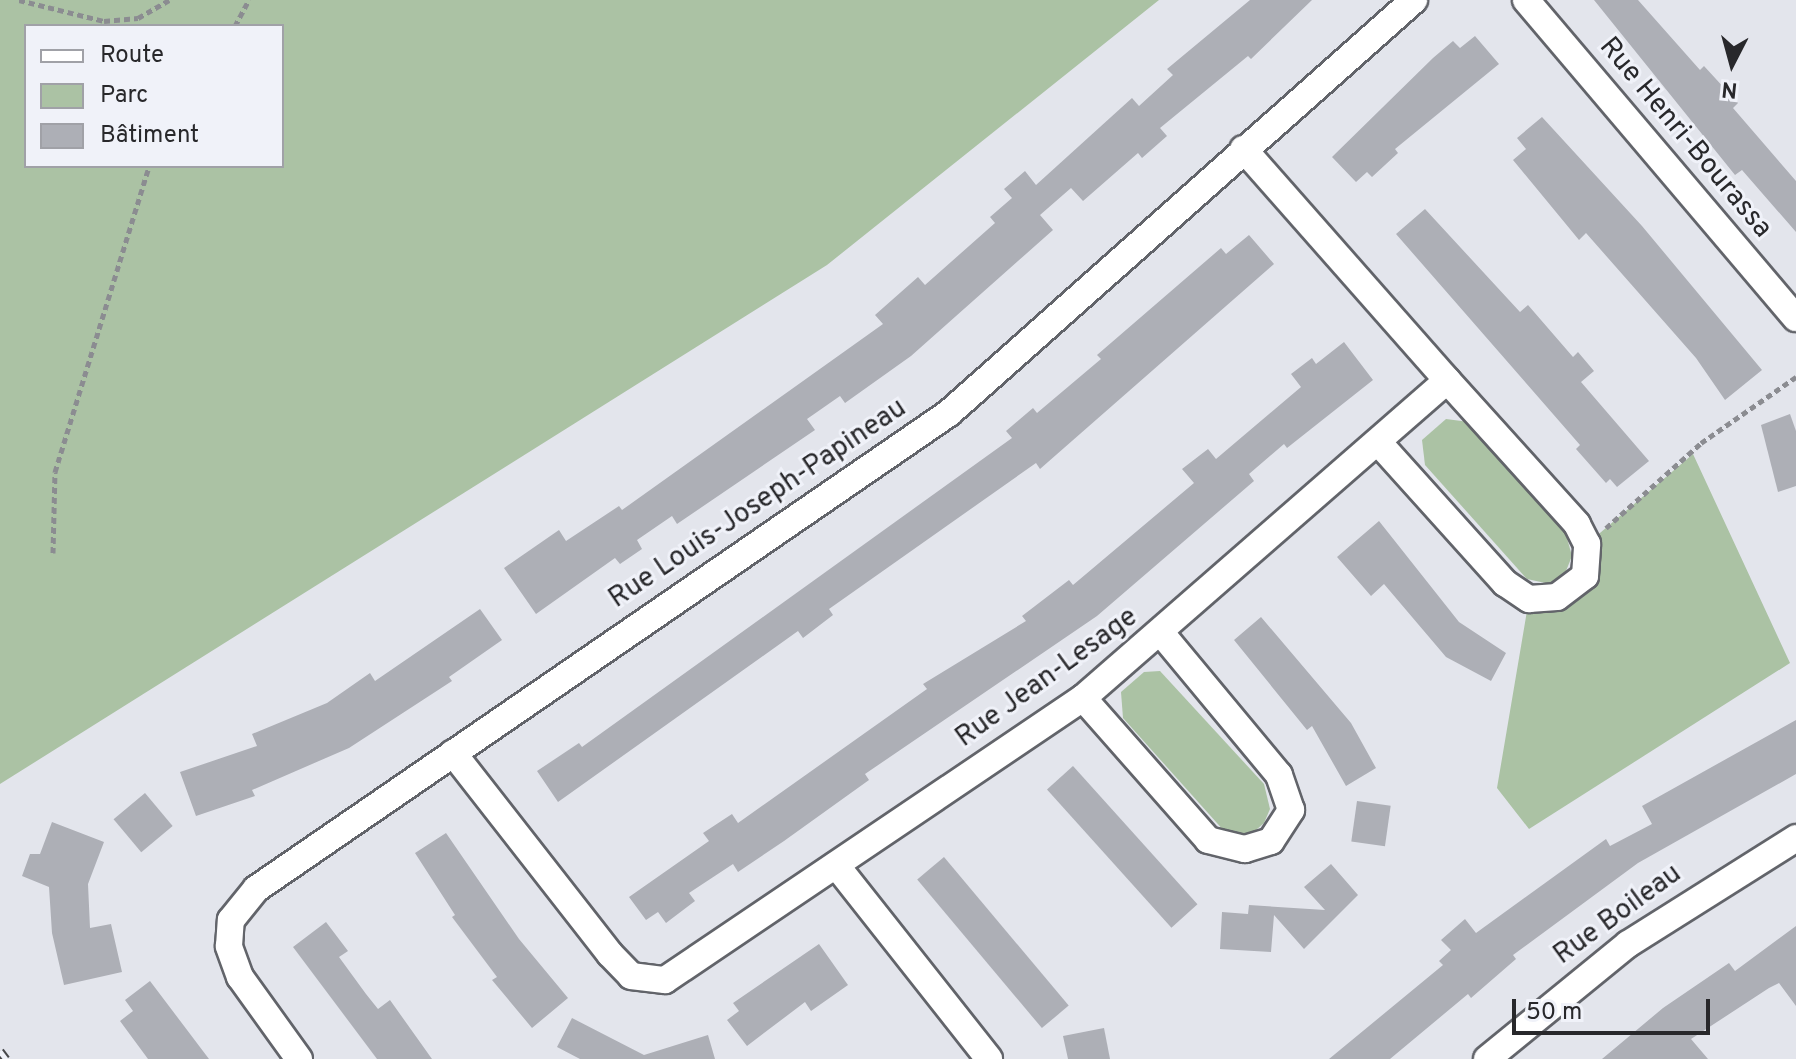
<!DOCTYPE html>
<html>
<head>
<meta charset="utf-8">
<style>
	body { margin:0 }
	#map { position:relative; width:1796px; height:1059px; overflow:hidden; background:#e3e5ec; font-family:Overpass,sans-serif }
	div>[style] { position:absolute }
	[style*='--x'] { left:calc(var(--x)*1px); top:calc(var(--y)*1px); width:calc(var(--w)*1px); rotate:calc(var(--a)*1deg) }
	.green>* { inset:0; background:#abc2a4 }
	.building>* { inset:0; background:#adafb6; transform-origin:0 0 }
	.path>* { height:5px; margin-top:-2.5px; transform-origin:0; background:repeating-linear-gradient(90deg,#8b8c91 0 6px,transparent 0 10px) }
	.roads { filter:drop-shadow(2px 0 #62646a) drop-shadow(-2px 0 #62646a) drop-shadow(0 2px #62646a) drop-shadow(0 -2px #62646a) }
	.minor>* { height:26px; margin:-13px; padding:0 13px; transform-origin:13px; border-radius:13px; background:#fff }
	.rail>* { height:9px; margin-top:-4.5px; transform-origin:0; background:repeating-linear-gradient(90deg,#f0f2f9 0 18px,#47484b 0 36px); box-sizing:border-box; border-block:2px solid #47484b }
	span { translate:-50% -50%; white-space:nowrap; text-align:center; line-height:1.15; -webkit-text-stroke:6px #f0f2f9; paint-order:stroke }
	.street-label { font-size:28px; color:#28282b }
	.legend { position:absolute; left:24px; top:24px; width:260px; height:144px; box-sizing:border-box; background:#f0f2f9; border:2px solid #a0a1a7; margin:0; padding:10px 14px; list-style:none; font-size:24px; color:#28282b }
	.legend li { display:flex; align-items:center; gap:16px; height:40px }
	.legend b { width:40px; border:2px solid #a0a1a7 }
	.north { position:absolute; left:1692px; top:24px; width:80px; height:80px; -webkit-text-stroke:6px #f0f2f9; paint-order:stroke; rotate:186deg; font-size:22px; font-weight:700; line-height:32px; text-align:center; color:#28282b }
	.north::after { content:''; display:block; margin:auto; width:28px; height:36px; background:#28282b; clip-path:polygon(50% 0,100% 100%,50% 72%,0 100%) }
	.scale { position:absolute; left:1512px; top:999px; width:198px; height:36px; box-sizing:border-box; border:4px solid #28282b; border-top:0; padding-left:10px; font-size:24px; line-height:28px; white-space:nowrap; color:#28282b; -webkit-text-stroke:6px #f0f2f9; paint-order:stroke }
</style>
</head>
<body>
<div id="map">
	<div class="green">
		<div style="clip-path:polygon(evenodd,0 0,1159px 0,827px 265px,0 784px,0 0,26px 26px,282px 26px,282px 166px,26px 166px,26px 26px)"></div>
		<div style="clip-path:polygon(1446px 419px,1469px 422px,1565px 531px,1572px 556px,1566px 571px,1550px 584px,1527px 579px,1425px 465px,1422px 440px)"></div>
		<div style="clip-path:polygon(1693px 454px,1790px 663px,1529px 829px,1497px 788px,1529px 599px,1557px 597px,1587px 544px)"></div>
		<div style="clip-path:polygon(1160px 671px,1264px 784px,1270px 809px,1264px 823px,1248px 837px,1225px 832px,1123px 718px,1121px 692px,1144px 672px)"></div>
	</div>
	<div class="building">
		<div style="clip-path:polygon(1250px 0,1312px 0,1251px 59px,1248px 56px,1160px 128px,1167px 136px,1142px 158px,1138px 153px,1083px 201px,1071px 188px,1040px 215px,1053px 230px,911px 356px,845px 403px,840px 396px,807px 419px,815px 430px,677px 524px,672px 516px,637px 540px,642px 549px,620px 564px,615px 558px,536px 614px,504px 568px,559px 530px,566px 541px,619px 506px,622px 510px,883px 324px,875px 315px,918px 277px,925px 285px,995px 223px,990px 217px,1012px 198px,1004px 189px,1025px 171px,1036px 185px,1132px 98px,1139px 106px,1173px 75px,1167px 69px)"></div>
		<div style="clip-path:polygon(1594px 0,1638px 0,1700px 70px,1704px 66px,1738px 103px,1733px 108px,1796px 181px,1796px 232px,1742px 170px,1735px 175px)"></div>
		<div style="clip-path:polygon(1475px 36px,1499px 64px,1395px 149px,1398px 153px,1372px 177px,1367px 172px,1356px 182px,1332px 157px,1433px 58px,1453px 41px,1460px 48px)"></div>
		<div style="clip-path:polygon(1542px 117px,1642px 226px,1762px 370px,1725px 400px,1696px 358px,1586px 233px,1579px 240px,1513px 160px,1526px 149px,1517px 138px)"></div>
		<div style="clip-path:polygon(1425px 209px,1520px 312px,1528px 305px,1573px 357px,1578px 352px,1594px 371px,1581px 382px,1649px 461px,1617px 487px,1610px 479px,1606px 483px,1576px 449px,1580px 445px,1396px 234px)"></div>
		<div style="clip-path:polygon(1249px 235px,1274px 264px,1040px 469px,1036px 463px,829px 609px,833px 615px,803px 638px,798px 631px,558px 802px,537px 771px,579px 743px,582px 747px,1012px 438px,1006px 431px,1033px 408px,1037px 413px,1101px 359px,1097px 355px,1221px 248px,1226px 254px)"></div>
		<div style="clip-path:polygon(1344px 342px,1373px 380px,1287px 448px,1284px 444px,1249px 474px,1254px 481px,1097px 616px,865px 774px,869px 780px,784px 841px,738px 872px,733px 864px,689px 893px,695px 901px,666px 923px,658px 912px,646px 920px,629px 897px,709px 841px,703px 833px,732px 814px,738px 823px,927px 689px,923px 684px,1026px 621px,1022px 616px,1069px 580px,1073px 585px,1194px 483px,1182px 469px,1208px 449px,1216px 459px,1301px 387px,1291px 374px,1312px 358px,1316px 364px)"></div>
		<div style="clip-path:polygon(1790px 414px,1796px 431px,1796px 486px,1778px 492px,1761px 425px)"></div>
		<div style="clip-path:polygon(1379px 521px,1459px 622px,1506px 653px,1491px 681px,1446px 657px,1384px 584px,1371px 596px,1337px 557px)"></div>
		<div style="clip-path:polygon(480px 609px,502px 640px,449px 677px,452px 681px,349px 748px,252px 790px,255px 796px,196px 816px,180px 772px,257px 746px,252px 734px,327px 703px,370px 673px,375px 681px)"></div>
		<div style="clip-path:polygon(1261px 617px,1351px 723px,1376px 768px,1346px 786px,1312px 726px,1307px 730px,1234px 640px)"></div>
		<div style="clip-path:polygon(1796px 720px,1796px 774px,1638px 863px,1513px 955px,1516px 959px,1471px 998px,1468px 994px,1390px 1059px,1329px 1059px,1443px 965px,1439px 961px,1451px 950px,1441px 940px,1465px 919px,1476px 933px,1606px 839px,1610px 846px,1652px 824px,1642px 806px)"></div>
		<div style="left:1073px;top:766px;width:186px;height:35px;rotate:48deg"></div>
		<div style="left:145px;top:793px;width:43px;height:41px;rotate:50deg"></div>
		<div style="left:1357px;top:801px;width:34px;height:41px;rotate:8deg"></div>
		<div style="clip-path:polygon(52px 822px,104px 842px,88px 884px,90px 928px,111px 924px,122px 972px,64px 985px,52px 933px,49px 887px,22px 876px,30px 854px,40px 854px)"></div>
		<div style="clip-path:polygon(446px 833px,519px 939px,568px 998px,532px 1028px,492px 980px,497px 977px,452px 917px,455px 915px,415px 853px)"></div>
		<div style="left:944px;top:857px;width:194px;height:35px;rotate:50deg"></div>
		<div style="clip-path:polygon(1331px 864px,1358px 895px,1304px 949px,1274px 915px,1271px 952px,1220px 949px,1222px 912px,1248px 914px,1249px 905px,1325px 910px,1304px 887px)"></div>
		<div style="clip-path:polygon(326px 922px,348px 951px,339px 957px,366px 994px,378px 1009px,390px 1000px,432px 1059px,377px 1059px,293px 947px)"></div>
		<div style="clip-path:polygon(1796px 926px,1796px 1006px,1779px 983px,1769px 988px,1691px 1039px,1708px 1059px,1602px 1059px,1663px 1008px,1729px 963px,1735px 971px)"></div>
		<div style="clip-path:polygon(819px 944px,848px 985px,811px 1011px,805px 1002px,747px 1046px,727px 1020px,739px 1011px,733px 1003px)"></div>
		<div style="clip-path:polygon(150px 981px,209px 1059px,148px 1059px,120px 1021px,133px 1011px,125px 1000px)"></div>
		<div style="clip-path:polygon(572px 1018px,644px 1055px,708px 1035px,715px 1059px,580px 1059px,557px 1047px)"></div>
		<div style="clip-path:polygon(1104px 1028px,1110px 1059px,1068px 1059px,1063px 1036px)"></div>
	</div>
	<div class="path">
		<div style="--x:19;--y:0;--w:88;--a:13.9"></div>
		<div style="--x:104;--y:21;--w:34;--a:-5"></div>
		<div style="--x:138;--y:18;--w:36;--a:-30"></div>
		<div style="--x:235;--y:26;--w:30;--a:-62"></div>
		<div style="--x:1606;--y:528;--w:127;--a:-41.8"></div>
		<div style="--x:1701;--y:443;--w:116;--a:-34.8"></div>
		<div style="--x:53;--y:553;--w:81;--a:-88.6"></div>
		<div style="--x:55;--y:472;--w:320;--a:-72.9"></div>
	</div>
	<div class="roads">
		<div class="minor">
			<div style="--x:1526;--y:0;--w:417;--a:49.7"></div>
			<div style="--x:1378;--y:442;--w:190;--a:48"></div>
			<div style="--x:1505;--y:583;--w:29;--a:34"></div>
			<div style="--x:1529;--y:599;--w:28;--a:-4"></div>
			<div style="--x:1557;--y:597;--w:35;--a:-37"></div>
			<div style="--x:1585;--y:576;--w:32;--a:-86"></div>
			<div style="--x:1587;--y:544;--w:22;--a:-117"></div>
			<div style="--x:1577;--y:524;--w:194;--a:-132.1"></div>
			<div style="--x:1083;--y:698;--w:189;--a:48.6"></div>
			<div style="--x:1208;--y:840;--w:38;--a:14"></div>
			<div style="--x:1245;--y:849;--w:27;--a:-17"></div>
			<div style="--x:1271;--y:841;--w:37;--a:-57"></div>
			<div style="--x:1291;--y:810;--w:37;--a:-109"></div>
			<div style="--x:1279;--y:775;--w:183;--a:-129.7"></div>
			<div style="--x:453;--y:753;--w:255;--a:52"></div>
			<div style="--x:610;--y:954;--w:30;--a:46"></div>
			<div style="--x:631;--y:976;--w:34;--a:7"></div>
			<div style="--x:665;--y:980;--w:504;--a:-34.01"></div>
			<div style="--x:1083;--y:698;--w:483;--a:-41.1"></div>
			<div style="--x:1447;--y:380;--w:308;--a:-131.4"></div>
			<div style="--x:836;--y:865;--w:247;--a:51.7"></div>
			<div style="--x:299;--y:1059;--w:101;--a:-125.7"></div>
			<div style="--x:240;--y:977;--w:33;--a:-110"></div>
			<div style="--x:229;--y:946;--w:26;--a:-86"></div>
			<div style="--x:231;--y:920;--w:40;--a:-51"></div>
			<div style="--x:256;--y:889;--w:841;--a:-34.48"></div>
			<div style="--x:949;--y:413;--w:622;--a:-41.61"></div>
			<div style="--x:1487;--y:1059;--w:182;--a:-39.2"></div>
			<div style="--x:1628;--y:944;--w:199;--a:-32.2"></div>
		</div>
	</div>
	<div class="rail">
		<div style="--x:0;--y:1051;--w:10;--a:53"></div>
	</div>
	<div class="street-label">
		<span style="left:1685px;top:138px;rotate:50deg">Rue Henri-Bourassa</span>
		<span style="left:758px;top:504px;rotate:-34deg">Rue Louis-Joseph-Papineau</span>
		<span style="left:1047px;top:678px;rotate:-36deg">Rue Jean-Lesage</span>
		<span style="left:1618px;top:915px;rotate:-36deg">Rue Boileau</span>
	</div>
	<ul class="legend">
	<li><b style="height:10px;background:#fff"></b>Route</li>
	<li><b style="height:22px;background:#abc2a4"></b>Parc</li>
	<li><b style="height:22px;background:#adafb6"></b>Bâtiment</li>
	</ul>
	<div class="north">N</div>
	<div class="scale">50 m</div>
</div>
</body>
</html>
